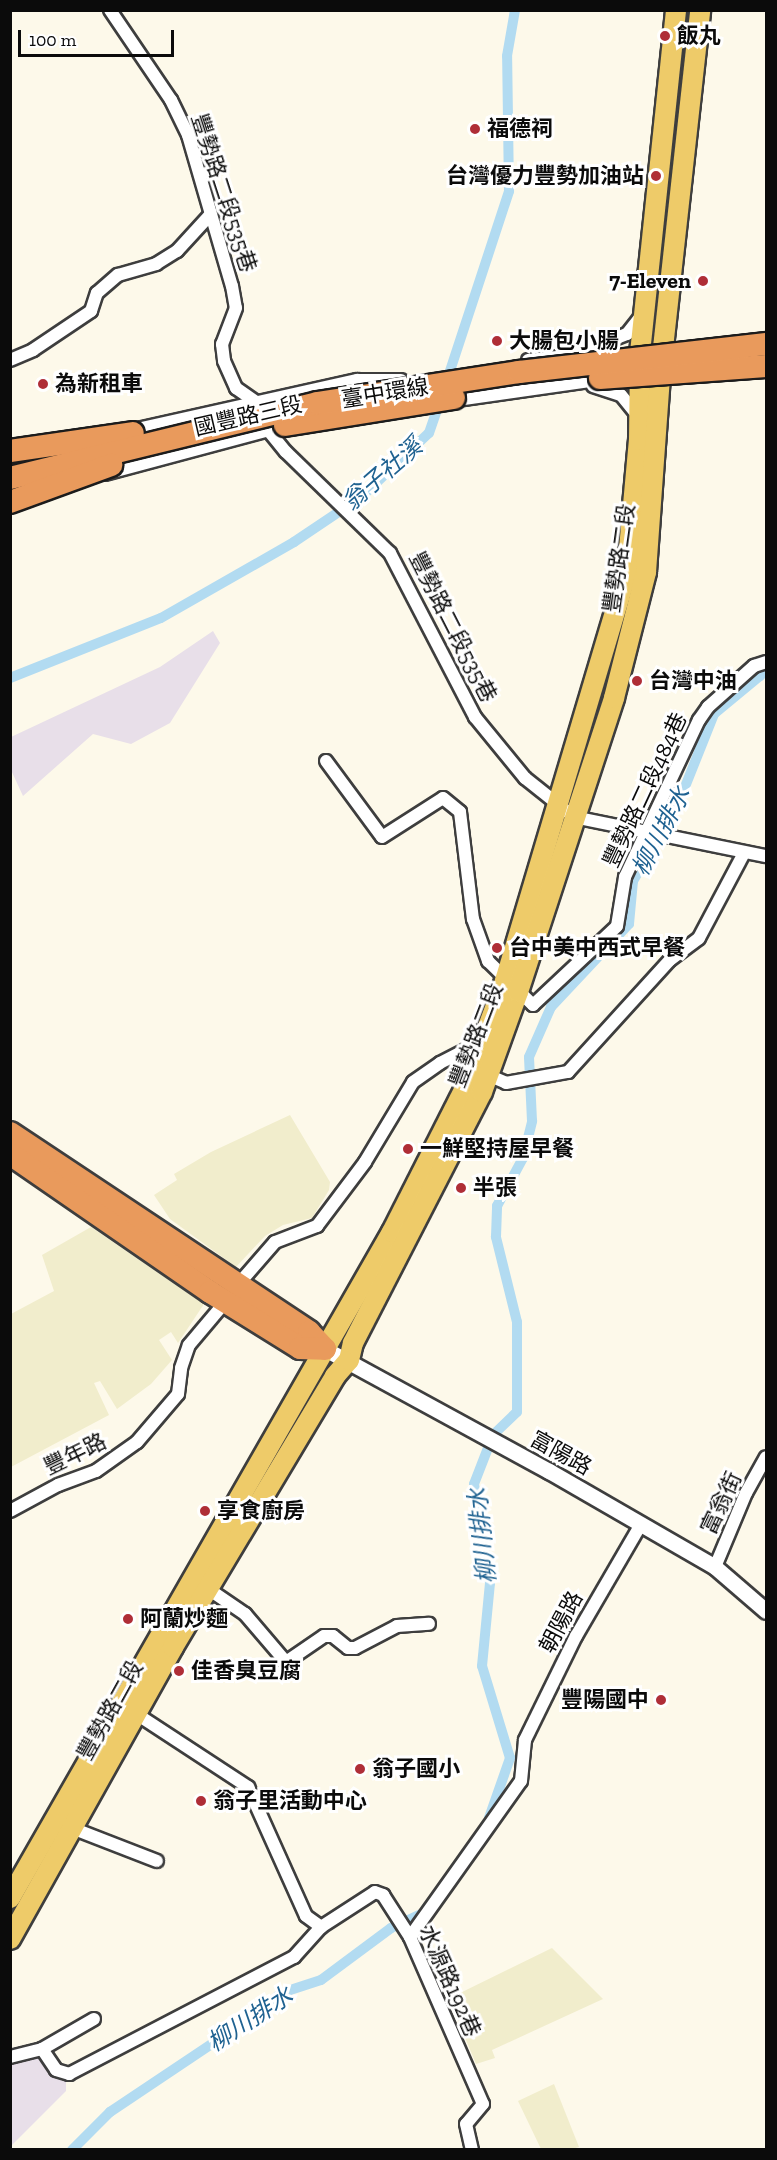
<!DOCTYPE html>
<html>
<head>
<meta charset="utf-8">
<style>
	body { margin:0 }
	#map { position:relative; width:777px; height:2160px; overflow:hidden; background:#fdf9ea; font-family:"Zilla Slab","Noto Sans TC",serif }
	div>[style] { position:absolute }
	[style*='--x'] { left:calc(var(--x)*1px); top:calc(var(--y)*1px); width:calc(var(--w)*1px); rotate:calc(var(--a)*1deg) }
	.industrial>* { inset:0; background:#e8dfe9 }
	.farmland>* { inset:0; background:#f1edcc }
	.canal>* { height:10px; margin:-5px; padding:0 5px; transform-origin:5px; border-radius:5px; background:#b2dbf1 }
	.roads { filter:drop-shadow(2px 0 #3e3e3e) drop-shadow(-2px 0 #3e3e3e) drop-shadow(0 2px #3e3e3e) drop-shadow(0 -2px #3e3e3e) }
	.minor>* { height:12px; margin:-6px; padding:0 6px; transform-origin:6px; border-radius:6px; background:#fff }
	.tertiary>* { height:15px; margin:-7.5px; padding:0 7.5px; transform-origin:7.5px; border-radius:7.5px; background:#fff }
	.primary>* { height:20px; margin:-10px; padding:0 10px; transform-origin:10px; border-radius:10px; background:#eecb69 }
	.motorway>* { height:22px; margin:-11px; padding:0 11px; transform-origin:11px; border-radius:11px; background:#e99a5c }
	.bridges { filter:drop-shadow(2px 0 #1c1c1c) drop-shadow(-2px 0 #1c1c1c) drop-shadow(0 2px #1c1c1c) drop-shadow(0 -2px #1c1c1c) }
	.motorway-bridge>* { height:22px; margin:-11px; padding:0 11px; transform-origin:11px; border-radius:11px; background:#e99a5c }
	.dots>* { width:16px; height:16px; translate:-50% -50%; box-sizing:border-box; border:3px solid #fff; border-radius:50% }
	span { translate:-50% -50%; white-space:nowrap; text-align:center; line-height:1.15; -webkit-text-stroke:6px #fff; paint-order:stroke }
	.poi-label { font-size:22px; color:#0b0b0b; font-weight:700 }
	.left { translate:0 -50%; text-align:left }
	.right { translate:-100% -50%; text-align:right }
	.street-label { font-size:22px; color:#0b0b0b }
	.water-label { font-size:24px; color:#1f6291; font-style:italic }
	.frame { position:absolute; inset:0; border:12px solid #0b0b0b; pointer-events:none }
	.scale { position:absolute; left:18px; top:30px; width:156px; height:27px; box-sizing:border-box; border:3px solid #0b0b0b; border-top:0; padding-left:8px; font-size:18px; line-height:21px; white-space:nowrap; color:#0b0b0b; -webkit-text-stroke:4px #fff; paint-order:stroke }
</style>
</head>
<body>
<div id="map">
	<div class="industrial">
		<div style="clip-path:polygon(213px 631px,220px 643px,170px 723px,131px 744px,93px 734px,23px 796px,11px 770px,11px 737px,160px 667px)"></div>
		<div style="clip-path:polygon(43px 2052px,66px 2077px,66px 2091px,11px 2146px,11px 2062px)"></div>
	</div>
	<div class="farmland">
		<div style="clip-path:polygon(290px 1115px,330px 1182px,329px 1190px,312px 1218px,283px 1225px,265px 1236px,236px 1267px,170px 1219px,154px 1195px,177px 1180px,174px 1174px,211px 1152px)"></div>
		<div style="clip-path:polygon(91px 1227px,204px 1304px,178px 1343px,171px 1332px,159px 1340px,172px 1360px,151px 1384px,117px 1409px,100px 1381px,94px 1383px,109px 1415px,11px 1467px,11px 1314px,54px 1291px,42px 1255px)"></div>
		<div style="clip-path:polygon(552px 1948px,603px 1999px,492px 2050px,495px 2058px,476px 2064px,454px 2011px,458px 2008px,454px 1996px)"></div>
		<div style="clip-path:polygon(554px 2084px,579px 2147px,572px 2149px,541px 2149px,518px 2101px)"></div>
	</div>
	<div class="canal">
		<div style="--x:446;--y:383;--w:202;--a:-71.8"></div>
		<div style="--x:509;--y:191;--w:135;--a:-90.8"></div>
		<div style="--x:507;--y:56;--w:47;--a:-80.1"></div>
		<div style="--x:10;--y:678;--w:162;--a:-21.7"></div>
		<div style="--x:161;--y:618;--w:153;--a:-29.7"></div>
		<div style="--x:294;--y:542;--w:81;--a:-33.9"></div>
		<div style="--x:361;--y:497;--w:93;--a:-43.3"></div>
		<div style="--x:429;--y:433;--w:34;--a:-71"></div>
		<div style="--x:489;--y:1818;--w:64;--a:-70.7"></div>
		<div style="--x:510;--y:1758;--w:96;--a:-106.9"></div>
		<div style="--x:482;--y:1666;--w:83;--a:-84.5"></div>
		<div style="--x:490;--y:1583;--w:100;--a:-99.2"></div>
		<div style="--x:474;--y:1484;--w:53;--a:-68.8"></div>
		<div style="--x:493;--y:1435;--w:33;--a:-44"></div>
		<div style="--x:517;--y:1412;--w:90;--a:-90"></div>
		<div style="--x:517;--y:1322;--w:88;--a:-103.9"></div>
		<div style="--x:496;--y:1237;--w:31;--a:-88"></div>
		<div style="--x:497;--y:1206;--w:55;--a:-61.6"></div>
		<div style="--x:523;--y:1158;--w:38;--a:-76"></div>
		<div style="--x:532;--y:1121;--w:64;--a:-92.7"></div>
		<div style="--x:529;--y:1057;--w:55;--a:-66.3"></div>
		<div style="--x:551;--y:1007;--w:114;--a:-46.8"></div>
		<div style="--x:629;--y:924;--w:43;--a:-84.7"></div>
		<div style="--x:633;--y:881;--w:86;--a:-59.3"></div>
		<div style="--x:677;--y:807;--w:100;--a:-68.3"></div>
		<div style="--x:714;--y:714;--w:60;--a:-39.6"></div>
		<div style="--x:760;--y:676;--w:15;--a:-67"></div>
		<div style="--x:72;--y:2150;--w:54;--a:-45"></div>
		<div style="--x:110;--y:2112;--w:182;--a:-33.8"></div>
		<div style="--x:261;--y:2011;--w:27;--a:-42"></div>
		<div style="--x:281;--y:1993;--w:42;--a:-18"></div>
		<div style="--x:321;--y:1980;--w:87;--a:-36.6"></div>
		<div style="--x:391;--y:1928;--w:35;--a:-25"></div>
		<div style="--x:423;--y:1913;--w:7;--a:-56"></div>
	</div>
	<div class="roads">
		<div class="minor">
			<div style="--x:110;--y:10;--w:109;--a:55.9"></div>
			<div style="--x:171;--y:100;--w:39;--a:64"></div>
			<div style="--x:188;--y:135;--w:157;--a:73.8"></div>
			<div style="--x:232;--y:286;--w:22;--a:80"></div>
			<div style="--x:236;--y:308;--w:39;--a:111"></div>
			<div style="--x:222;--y:344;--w:17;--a:83"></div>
			<div style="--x:224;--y:361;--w:30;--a:66"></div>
			<div style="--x:236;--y:388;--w:24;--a:35"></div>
			<div style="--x:256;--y:402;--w:30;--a:67"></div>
			<div style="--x:268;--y:430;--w:28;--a:51"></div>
			<div style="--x:286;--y:452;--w:145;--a:44.2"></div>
			<div style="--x:390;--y:553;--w:185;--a:62.6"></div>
			<div style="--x:475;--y:717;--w:79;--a:50.7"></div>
			<div style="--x:525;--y:778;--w:63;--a:38.5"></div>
			<div style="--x:574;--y:817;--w:196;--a:11.5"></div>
			<div style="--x:573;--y:355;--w:58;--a:-21.3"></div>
			<div style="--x:627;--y:334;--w:24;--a:-52"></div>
			<div style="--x:10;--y:360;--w:25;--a:-23"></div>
			<div style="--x:33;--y:350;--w:70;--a:-33.9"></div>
			<div style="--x:91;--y:311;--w:19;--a:-72"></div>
			<div style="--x:97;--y:293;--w:28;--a:-41"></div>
			<div style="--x:118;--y:275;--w:40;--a:-16"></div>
			<div style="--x:156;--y:264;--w:25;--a:-32"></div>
			<div style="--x:177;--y:251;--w:49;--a:-47.5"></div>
			<div style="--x:528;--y:360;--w:39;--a:-6"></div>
			<div style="--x:593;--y:386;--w:29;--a:18"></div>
			<div style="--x:621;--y:395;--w:27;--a:51"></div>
			<div style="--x:450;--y:401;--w:157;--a:-8.1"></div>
			<div style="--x:128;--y:431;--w:235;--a:-12.6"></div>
			<div style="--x:357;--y:380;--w:44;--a:0"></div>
			<div style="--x:105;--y:474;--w:174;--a:-15"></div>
			<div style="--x:326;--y:761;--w:94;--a:53.6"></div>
			<div style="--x:382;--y:837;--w:72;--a:-32.6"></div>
			<div style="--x:443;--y:798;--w:22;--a:39"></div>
			<div style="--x:460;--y:812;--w:108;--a:83.1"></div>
			<div style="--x:473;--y:919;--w:45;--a:70.3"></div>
			<div style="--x:488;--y:961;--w:63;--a:44.4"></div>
			<div style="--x:533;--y:1005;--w:115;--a:-43.2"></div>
			<div style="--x:617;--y:926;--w:50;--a:-80.7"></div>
			<div style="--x:625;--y:877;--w:174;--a:-64.8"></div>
			<div style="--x:699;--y:720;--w:16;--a:-55"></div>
			<div style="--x:708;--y:707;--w:62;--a:-41.7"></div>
			<div style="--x:754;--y:666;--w:13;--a:-18"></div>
			<div style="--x:483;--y:1073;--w:25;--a:23"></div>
			<div style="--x:506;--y:1083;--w:63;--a:-10.1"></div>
			<div style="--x:568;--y:1072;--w:151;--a:-47.7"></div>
			<div style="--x:670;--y:960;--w:36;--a:-37"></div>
			<div style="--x:699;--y:938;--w:96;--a:-62.1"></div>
			<div style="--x:242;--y:1280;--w:50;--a:-49"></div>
			<div style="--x:275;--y:1242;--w:45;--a:-20.9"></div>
			<div style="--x:317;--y:1226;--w:80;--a:-53.1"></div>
			<div style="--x:365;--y:1162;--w:93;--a:-59"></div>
			<div style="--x:413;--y:1082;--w:33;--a:-35"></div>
			<div style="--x:440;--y:1063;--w:48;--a:-27.1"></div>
			<div style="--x:10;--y:1511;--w:55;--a:-28.4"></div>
			<div style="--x:58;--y:1485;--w:40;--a:-20.2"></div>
			<div style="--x:96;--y:1471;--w:50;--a:-35.3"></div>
			<div style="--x:137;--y:1442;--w:63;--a:-49.5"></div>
			<div style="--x:178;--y:1394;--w:26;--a:-83"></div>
			<div style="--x:181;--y:1368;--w:24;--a:-71"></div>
			<div style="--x:189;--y:1345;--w:51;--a:-49.8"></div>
			<div style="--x:715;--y:1567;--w:80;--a:-67.3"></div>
			<div style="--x:746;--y:1493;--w:41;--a:-60.9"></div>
			<div style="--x:204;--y:1586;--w:50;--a:34.3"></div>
			<div style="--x:245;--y:1614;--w:63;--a:49.5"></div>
			<div style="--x:286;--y:1662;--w:46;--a:-34.4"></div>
			<div style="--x:324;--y:1636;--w:9;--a:0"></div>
			<div style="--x:333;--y:1636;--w:19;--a:39"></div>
			<div style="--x:348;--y:1648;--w:7;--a:0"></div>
			<div style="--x:355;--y:1648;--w:47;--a:-27.6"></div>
			<div style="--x:397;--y:1626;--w:32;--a:-4"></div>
			<div style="--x:132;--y:1711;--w:139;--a:33.2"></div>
			<div style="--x:248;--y:1787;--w:141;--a:65.8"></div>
			<div style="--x:306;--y:1916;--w:19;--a:36"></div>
			<div style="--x:72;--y:1828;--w:91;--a:21.2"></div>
			<div style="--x:410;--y:1937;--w:191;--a:-54.6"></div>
			<div style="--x:521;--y:1781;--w:41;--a:-84.4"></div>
			<div style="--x:525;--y:1740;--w:116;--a:-63.9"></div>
			<div style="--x:576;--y:1636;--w:127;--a:-59.8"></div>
			<div style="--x:42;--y:2049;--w:25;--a:56"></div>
			<div style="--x:56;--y:2070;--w:14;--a:17"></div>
			<div style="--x:69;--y:2074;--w:254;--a:-27.5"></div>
			<div style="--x:294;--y:1957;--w:40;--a:-48"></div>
			<div style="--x:321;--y:1927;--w:64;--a:-32.9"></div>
			<div style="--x:375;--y:1892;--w:9;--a:21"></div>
			<div style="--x:383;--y:1895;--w:50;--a:57.3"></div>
			<div style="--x:410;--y:1937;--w:182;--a:66.4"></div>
			<div style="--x:483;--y:2104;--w:26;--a:130"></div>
			<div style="--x:466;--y:2124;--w:27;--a:77"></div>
			<div style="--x:10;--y:2057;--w:33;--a:-14"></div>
			<div style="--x:42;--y:2049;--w:60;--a:-30"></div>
		</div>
		<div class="tertiary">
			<div style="--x:325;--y:1349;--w:255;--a:28.6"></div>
			<div style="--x:549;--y:1471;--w:192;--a:30"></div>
			<div style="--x:715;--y:1567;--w:67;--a:40.8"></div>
		</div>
		<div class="primary">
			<div style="--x:10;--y:1898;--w:768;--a:-60.16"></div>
			<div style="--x:392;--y:1232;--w:164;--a:-63.1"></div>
			<div style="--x:466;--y:1086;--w:112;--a:-69.6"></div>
			<div style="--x:505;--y:981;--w:428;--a:-73.4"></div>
			<div style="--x:627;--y:571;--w:132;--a:-84.8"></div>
			<div style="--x:639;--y:440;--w:87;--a:-89.3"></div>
			<div style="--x:640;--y:353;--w:345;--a:-84"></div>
			<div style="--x:10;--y:1939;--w:334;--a:-60.8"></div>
			<div style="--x:173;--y:1647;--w:316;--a:-59.1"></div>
			<div style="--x:335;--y:1376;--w:21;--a:-49"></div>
			<div style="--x:349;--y:1360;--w:17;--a:-77"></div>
			<div style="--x:353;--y:1343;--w:282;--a:-62.8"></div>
			<div style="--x:482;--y:1092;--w:106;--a:-70.2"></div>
			<div style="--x:518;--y:992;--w:309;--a:-71.9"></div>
			<div style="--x:614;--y:698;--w:130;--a:-75.7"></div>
			<div style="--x:646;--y:572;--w:197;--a:-85.9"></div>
			<div style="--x:660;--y:375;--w:367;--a:-83.7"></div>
		</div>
		<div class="motorway">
			<div style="--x:10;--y:1133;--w:359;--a:33.6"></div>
			<div style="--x:309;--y:1332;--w:23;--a:47"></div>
			<div style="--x:10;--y:1154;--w:243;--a:34.6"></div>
			<div style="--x:210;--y:1292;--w:106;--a:31.9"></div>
			<div style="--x:300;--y:1348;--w:25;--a:2"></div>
		</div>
	</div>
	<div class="bridges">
		<div class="motorway-bridge">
			<div style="--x:600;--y:378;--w:166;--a:-4.1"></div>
			<div style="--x:285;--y:425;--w:171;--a:-9.1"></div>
			<div style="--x:10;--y:451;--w:124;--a:-8.3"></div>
			<div style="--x:10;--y:478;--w:317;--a:-13.7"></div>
			<div style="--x:318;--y:403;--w:203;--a:-8.8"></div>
			<div style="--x:519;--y:372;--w:249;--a:-6.5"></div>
			<div style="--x:10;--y:502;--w:108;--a:-20.1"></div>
		</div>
	</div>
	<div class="dots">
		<div style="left:665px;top:36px;background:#af2e37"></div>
		<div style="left:475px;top:129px;background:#af2e37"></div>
		<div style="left:656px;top:176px;background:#af2e37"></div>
		<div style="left:703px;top:281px;background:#af2e37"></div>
		<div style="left:497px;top:341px;background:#af2e37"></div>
		<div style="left:43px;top:384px;background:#af2e37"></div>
		<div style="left:637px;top:681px;background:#af2e37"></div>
		<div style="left:497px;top:948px;background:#af2e37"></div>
		<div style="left:408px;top:1149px;background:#af2e37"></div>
		<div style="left:461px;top:1188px;background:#af2e37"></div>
		<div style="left:205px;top:1511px;background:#af2e37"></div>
		<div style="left:128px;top:1619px;background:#af2e37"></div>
		<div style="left:179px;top:1671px;background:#af2e37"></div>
		<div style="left:661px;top:1700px;background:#af2e37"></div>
		<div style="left:360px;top:1769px;background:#af2e37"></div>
		<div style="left:201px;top:1801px;background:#af2e37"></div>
	</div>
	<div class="poi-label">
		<span class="left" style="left:677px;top:36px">飯丸</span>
		<span class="left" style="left:487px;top:129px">福德祠</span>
		<span class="right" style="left:644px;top:176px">台灣優力豐勢加油站</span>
		<span class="right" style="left:691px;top:281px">7-Eleven</span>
		<span class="left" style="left:509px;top:341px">大腸包小腸</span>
		<span class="left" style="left:55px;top:384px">為新租車</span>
		<span class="left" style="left:649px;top:681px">台灣中油</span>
		<span class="left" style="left:509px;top:948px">台中美中西式早餐</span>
		<span class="left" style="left:420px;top:1149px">一鮮堅持屋早餐</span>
		<span class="left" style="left:473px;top:1188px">半張</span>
		<span class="left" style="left:217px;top:1511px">享食廚房</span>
		<span class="left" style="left:140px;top:1619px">阿蘭炒麵</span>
		<span class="left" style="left:191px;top:1671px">佳香臭豆腐</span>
		<span class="right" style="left:649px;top:1700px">豐陽國中</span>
		<span class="left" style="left:372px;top:1769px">翁子國小</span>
		<span class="left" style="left:213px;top:1801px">翁子里活動中心</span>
	</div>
	<div class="street-label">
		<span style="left:224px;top:193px;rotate:72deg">豐勢路二段535巷</span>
		<span style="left:385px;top:393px;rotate:-9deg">臺中環線</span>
		<span style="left:248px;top:416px;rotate:-13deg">國豐路三段</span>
		<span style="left:619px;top:558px;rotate:-82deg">豐勢路二段</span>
		<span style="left:453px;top:627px;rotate:63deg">豐勢路二段535巷</span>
		<span style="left:645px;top:790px;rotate:-65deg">豐勢路二段484巷</span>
		<span style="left:476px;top:1035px;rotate:-69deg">豐勢路二段</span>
		<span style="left:561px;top:1453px;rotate:29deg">富陽路</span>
		<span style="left:75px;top:1454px;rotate:-26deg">豐年路</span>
		<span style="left:721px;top:1503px;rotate:-65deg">富翁街</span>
		<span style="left:561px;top:1622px;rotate:-62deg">朝陽路</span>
		<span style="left:110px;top:1710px;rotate:-61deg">豐勢路二段</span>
		<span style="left:450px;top:1981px;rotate:66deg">水源路192巷</span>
	</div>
	<div class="water-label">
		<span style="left:382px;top:474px;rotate:-41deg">翁子社溪</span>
		<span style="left:661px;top:831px;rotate:-62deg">柳川排水</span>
		<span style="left:482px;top:1536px;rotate:-96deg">柳川排水</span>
		<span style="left:250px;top:2019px;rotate:-33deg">柳川排水</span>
	</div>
	<div class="frame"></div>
	<div class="scale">100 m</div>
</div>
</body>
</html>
